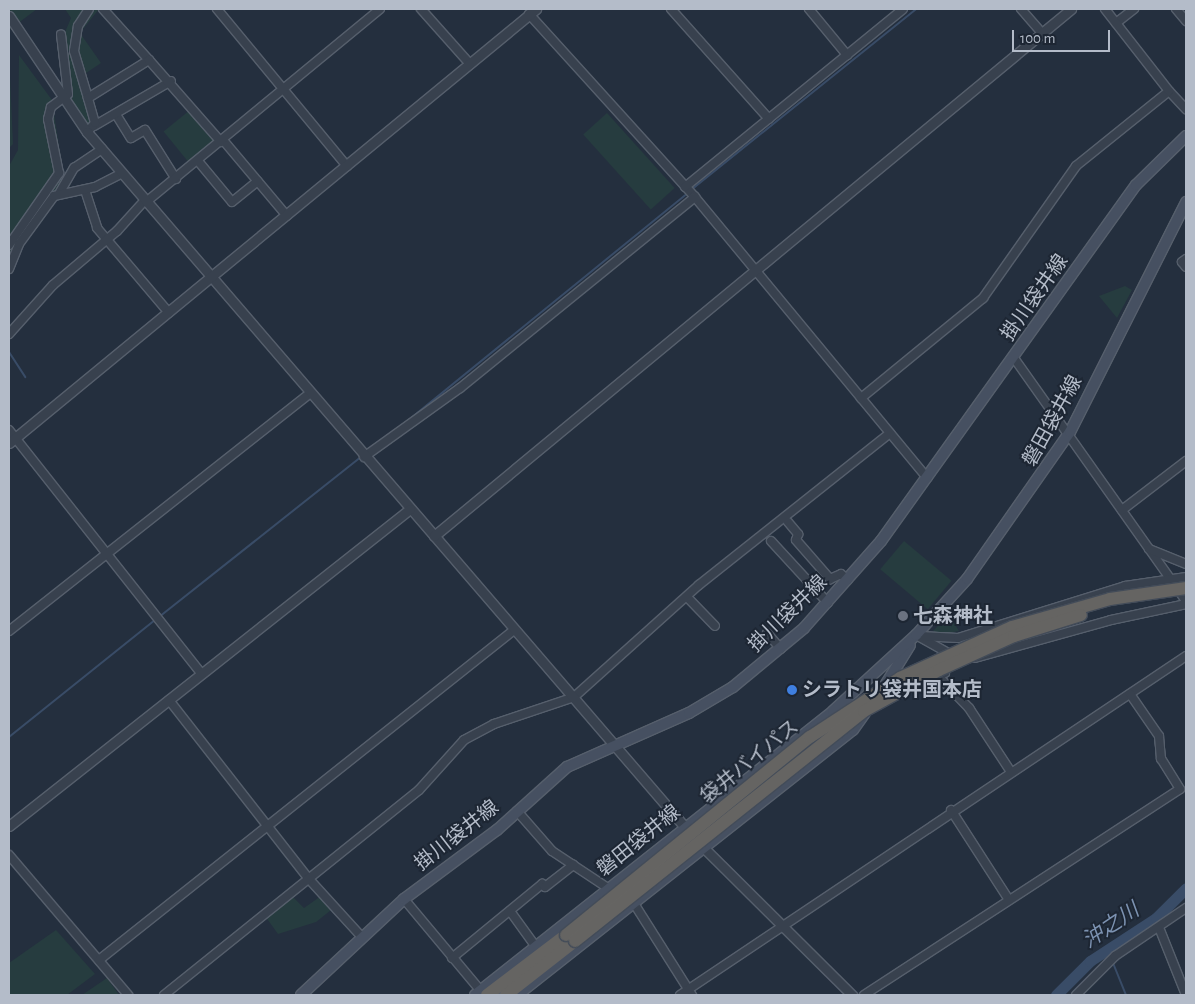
<!DOCTYPE html>
<html>
<head>
<meta charset="utf-8">
<style>
	body { margin:0 }
	#map { position:relative; width:1195px; height:1004px; overflow:hidden; background:#242f3e; font-family:"Alegreya Sans","Noto Sans JP",sans-serif }
	div>[style] { position:absolute }
	[style*='--x'] { left:calc(var(--x)*1px); top:calc(var(--y)*1px); width:calc(var(--w)*1px); rotate:calc(var(--a)*1deg) }
	.green>* { inset:0; background:#263c3f; transform-origin:0 0 }
	.stream>* { height:2px; margin:-1px; padding:0 1px; transform-origin:1px; border-radius:1px; background:#394c67 }
	.river>* { height:11px; margin:-5.5px; padding:0 5.5px; transform-origin:5.5px; border-radius:5.5px; background:#394c67 }
	.roads { filter:drop-shadow(1px 0 #565f6c) drop-shadow(-1px 0 #565f6c) drop-shadow(0 1px #565f6c) drop-shadow(0 -1px #565f6c) }
	.minor>* { height:8px; margin:-4px; padding:0 4px; transform-origin:4px; border-radius:4px; background:#38414e }
	.tertiary>* { height:9px; margin:-4.5px; padding:0 4.5px; transform-origin:4.5px; border-radius:4.5px; background:#38414e }
	.secondary>* { height:10px; margin:-5px; padding:0 5px; transform-origin:5px; border-radius:5px; background:#465061 }
	.trunk>* { height:12px; margin:-6px; padding:0 6px; transform-origin:6px; border-radius:6px; background:#656462 }
	.bridges { filter:drop-shadow(1px 0 #434c59) drop-shadow(-1px 0 #434c59) drop-shadow(0 1px #434c59) drop-shadow(0 -1px #434c59) }
	.trunk-bridge>* { height:12px; margin:-6px; padding:0 6px; transform-origin:6px; border-radius:6px; background:#656462 }
	.dots>* { width:14px; height:14px; translate:-50% -50%; box-sizing:border-box; border:2px solid #1d2633; border-radius:50% }
	span { translate:-50% -50%; white-space:nowrap; text-align:center; line-height:1.15; -webkit-text-stroke:4px #1d2633; paint-order:stroke }
	.street-label { font-size:20px; color:#b4bcc9 }
	.poi-label { font-size:20px; color:#b4bcc9; font-weight:700 }
	.left { translate:0 -50%; text-align:left }
	.water-label { font-size:21px; color:#7c92b1; font-style:italic }
	.frame { position:absolute; inset:0; border:10px solid #b4bcc9; pointer-events:none }
	.scale { position:absolute; left:1012px; top:30px; width:98px; height:22px; box-sizing:border-box; border:2px solid #b4bcc9; border-top:0; padding-left:6px; font-size:15px; line-height:18px; white-space:nowrap; color:#b4bcc9; -webkit-text-stroke:4px #1d2633; paint-order:stroke }
</style>
</head>
<body>
<div id="map">
	<div class="green">
		<div style="clip-path:polygon(9px 9px,37px 9px,9px 30px)"></div>
		<div style="clip-path:polygon(65px 9px,99px 9px,80px 33px,101px 63px,83px 75px,74px 49px,68px 51px,63px 37px,71px 18px)"></div>
		<div style="clip-path:polygon(74px 51px,88px 98px,85px 107px,94px 124px,87px 128px,68px 101px,65px 54px)"></div>
		<div style="clip-path:polygon(9px 54px,13px 144px,9px 148px)"></div>
		<div style="clip-path:polygon(19px 55px,52px 100px,64px 181px,9px 264px,9px 166px,18px 150px)"></div>
		<div style="left:190px;top:110px;width:41px;height:34px;rotate:51deg"></div>
		<div style="left:607px;top:113px;width:101px;height:32px;rotate:48deg"></div>
		<div style="clip-path:polygon(1125px 286px,1132px 290px,1117px 318px,1099px 296px)"></div>
		<div style="left:904px;top:541px;width:62px;height:37px;rotate:40deg"></div>
		<div style="clip-path:polygon(949px 615px,959px 631px,937px 635px,933px 631px)"></div>
		<div style="clip-path:polygon(292px 896px,304px 908px,321px 896px,331px 910px,316px 922px,278px 934px,265px 916px)"></div>
		<div style="clip-path:polygon(56px 930px,95px 974px,67px 995px,9px 995px,9px 963px)"></div>
		<div style="clip-path:polygon(107px 978px,119px 995px,82px 995px)"></div>
	</div>
	<div class="stream">
		<div style="--x:691;--y:190;--w:289;--a:-38.8"></div>
		<div style="--x:9;--y:352;--w:30;--a:57"></div>
		<div style="--x:400;--y:427;--w:371;--a:-39.1"></div>
		<div style="--x:159;--y:617;--w:258;--a:-38.4"></div>
		<div style="--x:9;--y:737;--w:187;--a:-38.7"></div>
		<div style="--x:1107;--y:948;--w:9;--a:69"></div>
		<div style="--x:1113;--y:963;--w:35;--a:68"></div>
	</div>
	<div class="river">
		<div style="--x:1056;--y:995;--w:48;--a:-45"></div>
		<div style="--x:1090;--y:961;--w:79;--a:-33.1"></div>
		<div style="--x:1156;--y:918;--w:42;--a:-45"></div>
	</div>
	<div class="roads">
		<div class="minor">
			<div style="--x:103;--y:9;--w:69;--a:48"></div>
			<div style="--x:217;--y:9;--w:204;--a:50.4"></div>
			<div style="--x:421;--y:9;--w:74;--a:48.3"></div>
			<div style="--x:671;--y:9;--w:147;--a:48.3"></div>
			<div style="--x:809;--y:9;--w:60;--a:50.4"></div>
			<div style="--x:1021;--y:9;--w:32;--a:49"></div>
			<div style="--x:1176;--y:9;--w:16;--a:50"></div>
			<div style="--x:529;--y:14;--w:246;--a:47.8"></div>
			<div style="--x:694;--y:196;--w:366;--a:50.4"></div>
			<div style="--x:1116;--y:23;--w:23;--a:-38"></div>
			<div style="--x:1169;--y:91;--w:25;--a:47"></div>
			<div style="--x:88;--y:98;--w:49;--a:-106.6"></div>
			<div style="--x:74;--y:51;--w:25;--a:-81"></div>
			<div style="--x:78;--y:26;--w:20;--a:-57"></div>
			<div style="--x:117;--y:116;--w:26;--a:58"></div>
			<div style="--x:131;--y:138;--w:16;--a:-30"></div>
			<div style="--x:145;--y:130;--w:58;--a:57.7"></div>
			<div style="--x:94;--y:126;--w:89;--a:-30.3"></div>
			<div style="--x:87;--y:132;--w:12;--a:-48"></div>
			<div style="--x:95;--y:123;--w:26;--a:-106"></div>
			<div style="--x:88;--y:98;--w:72;--a:-31.9"></div>
			<div style="--x:149;--y:60;--w:109;--a:48.7"></div>
			<div style="--x:223;--y:140;--w:99;--a:49.9"></div>
			<div style="--x:198;--y:161;--w:53;--a:50.3"></div>
			<div style="--x:232;--y:202;--w:33;--a:-39"></div>
			<div style="--x:685;--y:187;--w:281;--a:-39.2"></div>
			<div style="--x:85;--y:190;--w:40;--a:72"></div>
			<div style="--x:97;--y:228;--w:111;--a:49.7"></div>
			<div style="--x:60;--y:192;--w:28;--a:-60"></div>
			<div style="--x:74;--y:168;--w:34;--a:-34"></div>
			<div style="--x:146;--y:202;--w:303;--a:-39.5"></div>
			<div style="--x:9;--y:245;--w:88;--a:-55.2"></div>
			<div style="--x:59;--y:173;--w:55;--a:-101.5"></div>
			<div style="--x:48;--y:119;--w:12;--a:-76"></div>
			<div style="--x:51;--y:107;--w:21;--a:-37"></div>
			<div style="--x:68;--y:94;--w:60;--a:-96.7"></div>
			<div style="--x:1186;--y:259;--w:5;--a:143"></div>
			<div style="--x:1182;--y:262;--w:6;--a:51"></div>
			<div style="--x:9;--y:269;--w:27;--a:-68"></div>
			<div style="--x:19;--y:244;--w:59;--a:-53.9"></div>
			<div style="--x:54;--y:196;--w:42;--a:-12.4"></div>
			<div style="--x:95;--y:187;--w:30;--a:-27"></div>
			<div style="--x:9;--y:334;--w:66;--a:-48.1"></div>
			<div style="--x:53;--y:285;--w:84;--a:-40.2"></div>
			<div style="--x:117;--y:231;--w:42;--a:-47.9"></div>
			<div style="--x:1014;--y:358;--w:298;--a:54.7"></div>
			<div style="--x:861;--y:398;--w:158;--a:-39.3"></div>
			<div style="--x:983;--y:298;--w:161;--a:-54.8"></div>
			<div style="--x:1076;--y:166;--w:119;--a:-38.9"></div>
			<div style="--x:1169;--y:91;--w:104;--a:-128"></div>
			<div style="--x:9;--y:430;--w:310;--a:51.7"></div>
			<div style="--x:364;--y:457;--w:118;--a:-35.7"></div>
			<div style="--x:460;--y:388;--w:303;--a:-39.1"></div>
			<div style="--x:1122;--y:510;--w:81;--a:-37.4"></div>
			<div style="--x:788;--y:522;--w:16;--a:50"></div>
			<div style="--x:798;--y:534;--w:6;--a:108"></div>
			<div style="--x:796;--y:540;--w:52;--a:48.9"></div>
			<div style="--x:830;--y:579;--w:12;--a:-24"></div>
			<div style="--x:841;--y:574;--w:9;--a:41"></div>
			<div style="--x:771;--y:541;--w:84;--a:47.4"></div>
			<div style="--x:1149;--y:549;--w:40;--a:22"></div>
			<div style="--x:687;--y:597;--w:40;--a:46"></div>
			<div style="--x:9;--y:631;--w:384;--a:-38.3"></div>
			<div style="--x:767;--y:633;--w:21;--a:49"></div>
			<div style="--x:916;--y:635;--w:41;--a:29.1"></div>
			<div style="--x:920;--y:636;--w:38;--a:3"></div>
			<div style="--x:958;--y:638;--w:175;--a:-17.3"></div>
			<div style="--x:1125;--y:586;--w:62;--a:-8.4"></div>
			<div style="--x:975;--y:658;--w:141;--a:-15.6"></div>
			<div style="--x:1111;--y:620;--w:77;--a:-12"></div>
			<div style="--x:945;--y:673;--w:8;--a:157"></div>
			<div style="--x:938;--y:676;--w:45;--a:45.9"></div>
			<div style="--x:969;--y:708;--w:77;--a:56.7"></div>
			<div style="--x:169;--y:700;--w:226;--a:52"></div>
			<div style="--x:308;--y:878;--w:79;--a:47.6"></div>
			<div style="--x:951;--y:810;--w:107;--a:57.2"></div>
			<div style="--x:517;--y:811;--w:53;--a:48.8"></div>
			<div style="--x:552;--y:851;--w:67;--a:33.5"></div>
			<div style="--x:9;--y:855;--w:184;--a:49.6"></div>
			<div style="--x:404;--y:899;--w:120;--a:50.1"></div>
			<div style="--x:635;--y:905;--w:107;--a:57.7"></div>
			<div style="--x:510;--y:911;--w:44;--a:54.2"></div>
			<div style="--x:1160;--y:930;--w:70;--a:68.2"></div>
			<div style="--x:452;--y:958;--w:117;--a:-39.4"></div>
			<div style="--x:542;--y:884;--w:4;--a:45"></div>
			<div style="--x:545;--y:887;--w:36;--a:-38"></div>
			<div style="--x:99;--y:960;--w:530;--a:-38.49"></div>
			<div style="--x:164;--y:995;--w:327;--a:-38.8"></div>
			<div style="--x:419;--y:790;--w:67;--a:-48"></div>
			<div style="--x:464;--y:740;--w:34;--a:-28"></div>
			<div style="--x:494;--y:724;--w:84;--a:-18.6"></div>
			<div style="--x:574;--y:697;--w:168;--a:-41.9"></div>
			<div style="--x:699;--y:585;--w:244;--a:-38.5"></div>
			<div style="--x:680;--y:995;--w:609;--a:-33.82"></div>
			<div style="--x:864;--y:995;--w:377;--a:-33.1"></div>
			<div style="--x:1180;--y:789;--w:36;--a:-122"></div>
			<div style="--x:1161;--y:759;--w:23;--a:-95"></div>
			<div style="--x:1159;--y:736;--w:51;--a:-124.6"></div>
			<div style="--x:1076;--y:995;--w:55;--a:-45"></div>
			<div style="--x:1115;--y:956;--w:86;--a:-34.1"></div>
		</div>
		<div class="tertiary">
			<div style="--x:9;--y:16;--w:140;--a:56.1"></div>
			<div style="--x:87;--y:132;--w:925;--a:49.3"></div>
			<div style="--x:9;--y:443;--w:683;--a:-39.47"></div>
			<div style="--x:434;--y:536;--w:827;--a:-39.6"></div>
			<div style="--x:9;--y:826;--w:511;--a:-38.33"></div>
			<div style="--x:699;--y:843;--w:216;--a:44.8"></div>
		</div>
		<div class="secondary">
			<div style="--x:884;--y:687;--w:49;--a:-58.2"></div>
			<div style="--x:301;--y:995;--w:141;--a:-43"></div>
			<div style="--x:404;--y:899;--w:116;--a:-36.6"></div>
			<div style="--x:497;--y:830;--w:94;--a:-42"></div>
			<div style="--x:567;--y:767;--w:133;--a:-23.9"></div>
			<div style="--x:689;--y:713;--w:51;--a:-30.6"></div>
			<div style="--x:733;--y:687;--w:92;--a:-39.7"></div>
			<div style="--x:804;--y:628;--w:116;--a:-48.5"></div>
			<div style="--x:881;--y:541;--w:438;--a:-54.4"></div>
			<div style="--x:1136;--y:185;--w:70;--a:-44.4"></div>
			<div style="--x:475;--y:995;--w:457;--a:-38.4"></div>
			<div style="--x:833;--y:711;--w:113;--a:-42.5"></div>
			<div style="--x:916;--y:635;--w:76;--a:-47.7"></div>
			<div style="--x:967;--y:579;--w:179;--a:-55"></div>
			<div style="--x:1070;--y:432;--w:258;--a:-63.2"></div>
			<div style="--x:517;--y:995;--w:428;--a:-38.3"></div>
			<div style="--x:853;--y:730;--w:21;--a:-55"></div>
		</div>
		<div class="trunk">
			<div style="--x:487;--y:995;--w:99;--a:-37.2"></div>
			<div style="--x:506;--y:995;--w:88;--a:-38"></div>
		</div>
	</div>
	<div class="bridges">
		<div class="trunk-bridge">
			<div style="--x:566;--y:935;--w:314;--a:-39.1"></div>
			<div style="--x:810;--y:737;--w:108;--a:-33.2"></div>
			<div style="--x:900;--y:678;--w:123;--a:-24.5"></div>
			<div style="--x:1012;--y:627;--w:102;--a:-15.9"></div>
			<div style="--x:1110;--y:599;--w:77;--a:-8.2"></div>
			<div style="--x:575;--y:941;--w:369;--a:-38.5"></div>
			<div style="--x:864;--y:711;--w:85;--a:-28.7"></div>
			<div style="--x:939;--y:670;--w:82;--a:-24.4"></div>
			<div style="--x:1014;--y:636;--w:70;--a:-17.4"></div>
		</div>
	</div>
	<div class="dots">
		<div style="left:903px;top:616px;background:#6b7280"></div>
		<div style="left:792px;top:690px;background:#3f7fe0"></div>
	</div>
	<div class="street-label">
		<span style="left:1035px;top:298px;rotate:-55deg">掛川袋井線</span>
		<span style="left:1053px;top:421px;rotate:-61deg">磐田袋井線</span>
		<span style="left:788px;top:614px;rotate:-44deg">掛川袋井線</span>
		<span style="left:750px;top:762px;rotate:-39deg">袋井バイパス</span>
		<span style="left:457px;top:836px;rotate:-38deg">掛川袋井線</span>
		<span style="left:639px;top:841px;rotate:-39deg">磐田袋井線</span>
	</div>
	<div class="poi-label">
		<span class="left" style="left:913px;top:616px">七森神社</span>
		<span class="left" style="left:802px;top:690px">シラトリ袋井国本店</span>
	</div>
	<div class="water-label">
		<span style="left:1111px;top:926px;rotate:-34deg">沖之川</span>
	</div>
	<div class="frame"></div>
	<div class="scale">100 m</div>
</div>
</body>
</html>
